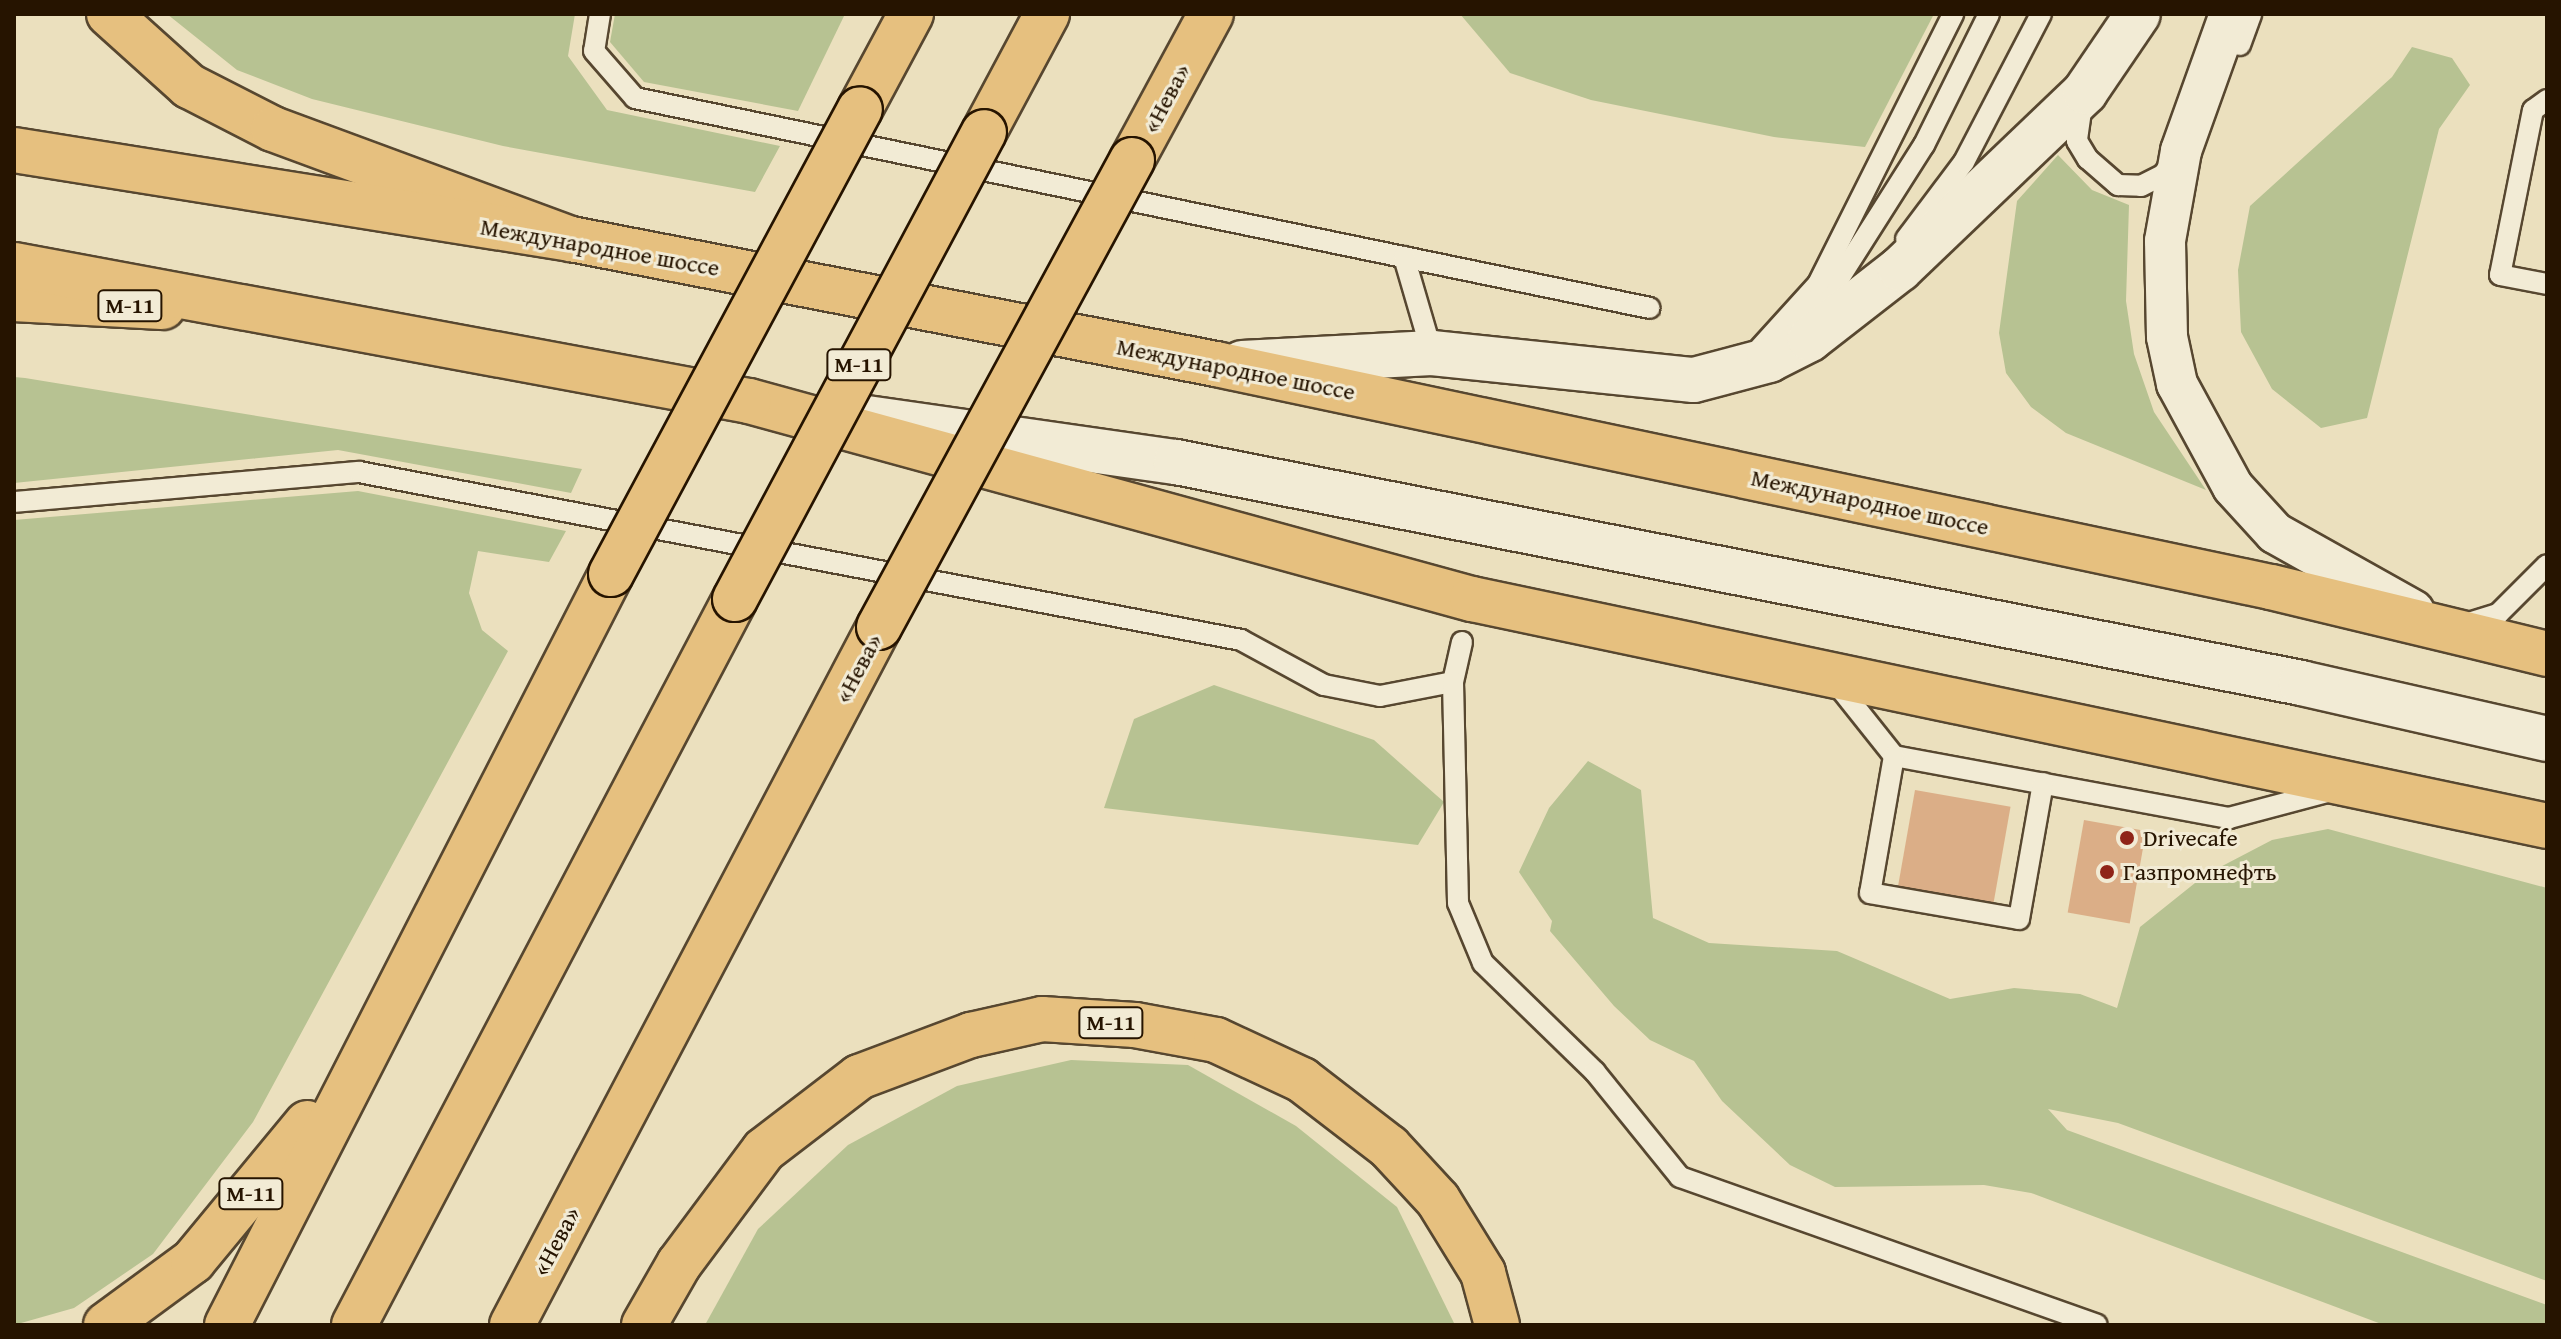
<!DOCTYPE html>
<html>
<head>
<meta charset="utf-8">
<style>
	body { margin:0 }
	#map { position:relative; width:2561px; height:1339px; overflow:hidden; background:#ebe0be; font-family:"Gentium Book Plus",serif }
	div>[style] { position:absolute }
	[style*='--x'] { left:calc(var(--x)*1px); top:calc(var(--y)*1px); width:calc(var(--w)*1px); rotate:calc(var(--a)*1deg) }
	.green>* { inset:0; background:#b7c292 }
	.building>* { inset:0; background:#dbae87; transform-origin:0 0 }
	.roads { filter:drop-shadow(2px 0 #574730) drop-shadow(-2px 0 #574730) drop-shadow(0 2px #574730) drop-shadow(0 -2px #574730) }
	.service>* { height:20px; margin:-10px; padding:0 10px; transform-origin:10px; border-radius:10px; background:#f2ebd5 }
	.minor>* { height:40px; margin:-20px; padding:0 20px; transform-origin:20px; border-radius:20px; background:#f2ebd5 }
	.tertiary>* { height:44px; margin:-22px; padding:0 22px; transform-origin:22px; border-radius:22px; background:#f2ebd5 }
	.primary>* { height:44px; margin:-22px; padding:0 22px; transform-origin:22px; border-radius:22px; background:#e6c07f }
	.trunk>* { height:44px; margin:-22px; padding:0 22px; transform-origin:22px; border-radius:22px; background:#e6c07f }
	.motorway>* { height:44px; margin:-22px; padding:0 22px; transform-origin:22px; border-radius:22px; background:#e6c07f }
	.bridges { filter:drop-shadow(2px 0 #261400) drop-shadow(-2px 0 #261400) drop-shadow(0 2px #261400) drop-shadow(0 -2px #261400) }
	.primary-bridge>* { height:44px; margin:-22px; padding:0 22px; transform-origin:22px; border-radius:22px; background:#e6c07f }
	.motorway-bridge>* { height:44px; margin:-22px; padding:0 22px; transform-origin:22px; border-radius:22px; background:#e6c07f }
	.dots>* { width:22px; height:22px; translate:-50% -50%; box-sizing:border-box; border:4px solid #f2ebd5; border-radius:50% }
	span { translate:-50% -50%; white-space:nowrap; text-align:center; line-height:1.15; -webkit-text-stroke:6px #f2ebd5; paint-order:stroke }
	.shield-label span { padding:2px 6px; background:#f2ebd5; border:2px solid; border-radius:6px; -webkit-text-stroke-width:0 }
	.shield-label { font-size:22px; color:#261400; font-weight:700 }
	.street-label { font-size:24px; color:#261400 }
	.poi-label { font-size:24px; color:#261400 }
	.left { translate:0 -50%; text-align:left }
	.frame { position:absolute; inset:0; border:16px solid #261400; pointer-events:none }
</style>
</head>
<body>
<div id="map">
	<div class="green">
		<div style="clip-path:polygon(167px 14px,575px 14px,568px 56px,607px 110px,780px 146px,755px 192px,503px 146px,312px 99px,237px 70px)"></div>
		<div style="clip-path:polygon(615px 14px,845px 14px,798px 111px,644px 82px,610px 42px)"></div>
		<div style="clip-path:polygon(1460px 14px,1934px 14px,1865px 147px,1774px 137px,1591px 100px,1510px 73px)"></div>
		<div style="clip-path:polygon(2412px 47px,2452px 58px,2470px 85px,2439px 129px,2367px 418px,2321px 428px,2272px 389px,2241px 332px,2238px 270px,2250px 206px,2392px 77px)"></div>
		<div style="clip-path:polygon(2058px 155px,2092px 190px,2129px 205px,2126px 301px,2134px 354px,2154px 412px,2206px 490px,2066px 433px,2031px 407px,2006px 373px,1999px 333px,2017px 201px)"></div>
		<div style="clip-path:polygon(14px 377px,25px 378px,582px 469px,571px 493px,338px 450px,14px 483px)"></div>
		<div style="clip-path:polygon(358px 491px,566px 531px,549px 562px,478px 551px,469px 593px,482px 630px,508px 651px,253px 1122px,153px 1254px,74px 1308px,14px 1325px,14px 520px)"></div>
		<div style="clip-path:polygon(1214px 685px,1374px 740px,1444px 802px,1418px 845px,1104px 808px,1134px 719px)"></div>
		<div style="clip-path:polygon(1588px 761px,1641px 790px,1653px 918px,1709px 943px,1837px 951px,1950px 999px,2014px 988px,2080px 994px,2117px 1008px,2140px 927px,2205px 875px,2272px 840px,2328px 829px,2547px 888px,2547px 1281px,2118px 1123px,2048px 1109px,2067px 1130px,2547px 1305px,2547px 1325px,2384px 1325px,2031px 1193px,1984px 1185px,1835px 1187px,1790px 1165px,1722px 1101px,1694px 1061px,1650px 1040px,1614px 1006px,1550px 931px,1552px 921px,1519px 872px,1549px 808px)"></div>
		<div style="clip-path:polygon(1071px 1060px,1188px 1065px,1296px 1126px,1397px 1207px,1455px 1325px,705px 1325px,758px 1229px,848px 1145px,957px 1086px)"></div>
	</div>
	<div class="building">
		<div style="left:1915px;top:790px;width:97px;height:99px;rotate:10deg"></div>
		<div style="left:2084px;top:820px;width:63px;height:94px;rotate:10deg"></div>
	</div>
	<div class="roads">
		<div class="service">
			<div style="--x:600;--y:14;--w:37;--a:99"></div>
			<div style="--x:594;--y:51;--w:62;--a:48.9"></div>
			<div style="--x:635;--y:98;--w:1036;--a:11.69"></div>
			<div style="--x:2240;--y:45;--w:33;--a:-70"></div>
			<div style="--x:2547;--y:100;--w:17;--a:144"></div>
			<div style="--x:2533;--y:110;--w:168;--a:101.3"></div>
			<div style="--x:2500;--y:275;--w:48;--a:10.8"></div>
			<div style="--x:2082;--y:104;--w:37;--a:98"></div>
			<div style="--x:2077;--y:141;--w:21;--a:59"></div>
			<div style="--x:2088;--y:159;--w:40;--a:41"></div>
			<div style="--x:2118;--y:185;--w:23;--a:2"></div>
			<div style="--x:2141;--y:186;--w:25;--a:-27"></div>
			<div style="--x:2163;--y:175;--w:19;--a:-54"></div>
			<div style="--x:1906;--y:239;--w:96;--a:-53"></div>
			<div style="--x:1964;--y:162;--w:167;--a:-62.5"></div>
			<div style="--x:1404;--y:257;--w:100;--a:73.7"></div>
			<div style="--x:1807;--y:319;--w:31;--a:-48"></div>
			<div style="--x:1828;--y:296;--w:179;--a:-57.6"></div>
			<div style="--x:1924;--y:145;--w:146;--a:-63.6"></div>
			<div style="--x:1760;--y:348;--w:86;--a:-47.8"></div>
			<div style="--x:1818;--y:284;--w:302;--a:-63.4"></div>
			<div style="--x:14;--y:502;--w:346;--a:-5"></div>
			<div style="--x:359;--y:472;--w:898;--a:10.78"></div>
			<div style="--x:1241;--y:640;--w:94;--a:28.5"></div>
			<div style="--x:1324;--y:685;--w:57;--a:11.1"></div>
			<div style="--x:1380;--y:696;--w:74;--a:-10.9"></div>
			<div style="--x:2462;--y:625;--w:38;--a:-17"></div>
			<div style="--x:2498;--y:614;--w:69;--a:-45"></div>
			<div style="--x:1462;--y:642;--w:41;--a:102.7"></div>
			<div style="--x:1453;--y:682;--w:221;--a:88.7"></div>
			<div style="--x:1458;--y:903;--w:65;--a:67.4"></div>
			<div style="--x:1483;--y:963;--w:156;--a:44.2"></div>
			<div style="--x:1595;--y:1072;--w:135;--a:51"></div>
			<div style="--x:1680;--y:1177;--w:442;--a:19.5"></div>
			<div style="--x:1836;--y:683;--w:93;--a:51.5"></div>
			<div style="--x:1894;--y:756;--w:341;--a:10.5"></div>
			<div style="--x:2229;--y:818;--w:106;--a:-14.8"></div>
			<div style="--x:1894;--y:756;--w:139;--a:99.9"></div>
			<div style="--x:1870;--y:893;--w:151;--a:9.9"></div>
			<div style="--x:2019;--y:919;--w:138;--a:-80"></div>
		</div>
		<div class="minor">
			<div style="--x:2230;--y:14;--w:145;--a:109.7"></div>
			<div style="--x:2181;--y:151;--w:91;--a:100.1"></div>
			<div style="--x:2165;--y:241;--w:96;--a:88.8"></div>
			<div style="--x:2167;--y:337;--w:48;--a:78"></div>
			<div style="--x:2177;--y:384;--w:117;--a:61.5"></div>
			<div style="--x:2233;--y:487;--w:62;--a:47.6"></div>
			<div style="--x:2275;--y:533;--w:159;--a:29.3"></div>
		</div>
		<div class="tertiary">
			<div style="--x:1242;--y:363;--w:190;--a:-3"></div>
			<div style="--x:1432;--y:353;--w:263;--a:5.9"></div>
			<div style="--x:1694;--y:380;--w:78;--a:-14.9"></div>
			<div style="--x:1769;--y:360;--w:46;--a:-27.1"></div>
			<div style="--x:1810;--y:339;--w:114;--a:-37.9"></div>
			<div style="--x:1900;--y:269;--w:256;--a:-43.7"></div>
			<div style="--x:2085;--y:92;--w:94;--a:-55.8"></div>
			<div style="--x:866;--y:418;--w:313;--a:8.1"></div>
			<div style="--x:1176;--y:462;--w:1147;--a:11.11"></div>
			<div style="--x:2301;--y:683;--w:252;--a:12.8"></div>
		</div>
		<div class="primary">
			<div style="--x:109;--y:14;--w:108;--a:42"></div>
			<div style="--x:189;--y:86;--w:94;--a:27.1"></div>
			<div style="--x:273;--y:129;--w:318;--a:20.3"></div>
			<div style="--x:571;--y:239;--w:657;--a:10.97"></div>
			<div style="--x:1216;--y:364;--w:1078;--a:11.94"></div>
			<div style="--x:2271;--y:587;--w:284;--a:13.6"></div>
			<div style="--x:860;--y:109;--w:108;--a:-61.8"></div>
			<div style="--x:14;--y:299;--w:149;--a:3.1"></div>
			<div style="--x:749;--y:401;--w:750;--a:15.32"></div>
			<div style="--x:1472;--y:599;--w:1099;--a:11.92"></div>
			<div style="--x:106;--y:1325;--w:108;--a:-36.3"></div>
			<div style="--x:193;--y:1261;--w:179;--a:-50.4"></div>
			<div style="--x:227;--y:1325;--w:843;--a:-62.92"></div>
			<div style="--x:644;--y:1325;--w:70;--a:-60.2"></div>
			<div style="--x:679;--y:1264;--w:142;--a:-53.3"></div>
			<div style="--x:764;--y:1150;--w:120;--a:-37.5"></div>
			<div style="--x:859;--y:1077;--w:120;--a:-20.6"></div>
			<div style="--x:971;--y:1035;--w:73;--a:-12.7"></div>
			<div style="--x:1042;--y:1019;--w:93;--a:3.7"></div>
			<div style="--x:1135;--y:1025;--w:82;--a:10.5"></div>
			<div style="--x:1216;--y:1040;--w:95;--a:24.9"></div>
			<div style="--x:1302;--y:1080;--w:110;--a:37.6"></div>
			<div style="--x:1389;--y:1147;--w:72;--a:47.2"></div>
			<div style="--x:1438;--y:1200;--w:86;--a:58.3"></div>
			<div style="--x:1483;--y:1273;--w:54;--a:74.9"></div>
		</div>
		<div class="trunk">
			<div style="--x:14;--y:150;--w:564;--a:9.08"></div>
			<div style="--x:14;--y:265;--w:747;--a:10.48"></div>
		</div>
		<div class="motorway">
			<div style="--x:984;--y:132;--w:134;--a:-61.9"></div>
			<div style="--x:1132;--y:160;--w:166;--a:-61.6"></div>
			<div style="--x:354;--y:1325;--w:820;--a:-62.31"></div>
			<div style="--x:512;--y:1325;--w:789;--a:-62.27"></div>
		</div>
	</div>
	<div class="bridges">
		<div class="primary-bridge">
			<div style="--x:611;--y:574;--w:527;--a:-61.83"></div>
		</div>
		<div class="motorway-bridge">
			<div style="--x:735;--y:599;--w:529;--a:-61.93"></div>
			<div style="--x:879;--y:627;--w:531;--a:-61.55"></div>
		</div>
	</div>
	<div class="dots">
		<div style="left:2127px;top:838px;background:#8f2418"></div>
		<div style="left:2107px;top:872px;background:#8f2418"></div>
	</div>
	<div class="shield-label">
		<span style="left:130px;top:306px">М-11</span>
		<span style="left:859px;top:365px">М-11</span>
		<span style="left:1111px;top:1023px">М-11</span>
		<span style="left:251px;top:1194px">М-11</span>
	</div>
	<div class="street-label">
		<span style="left:1166px;top:98px;rotate:-62deg">«Нева»</span>
		<span style="left:600px;top:247px;rotate:10deg">Международное шоссе</span>
		<span style="left:1236px;top:369px;rotate:11deg">Международное шоссе</span>
		<span style="left:1870px;top:502px;rotate:12deg">Международное шоссе</span>
		<span style="left:858px;top:668px;rotate:-62deg">«Нева»</span>
		<span style="left:556px;top:1241px;rotate:-62deg">«Нева»</span>
	</div>
	<div class="poi-label">
		<span class="left" style="left:2143px;top:838px">Drivecafe</span>
		<span class="left" style="left:2123px;top:872px">Газпромнефть</span>
	</div>
	<div class="frame"></div>
</div>
</body>
</html>
